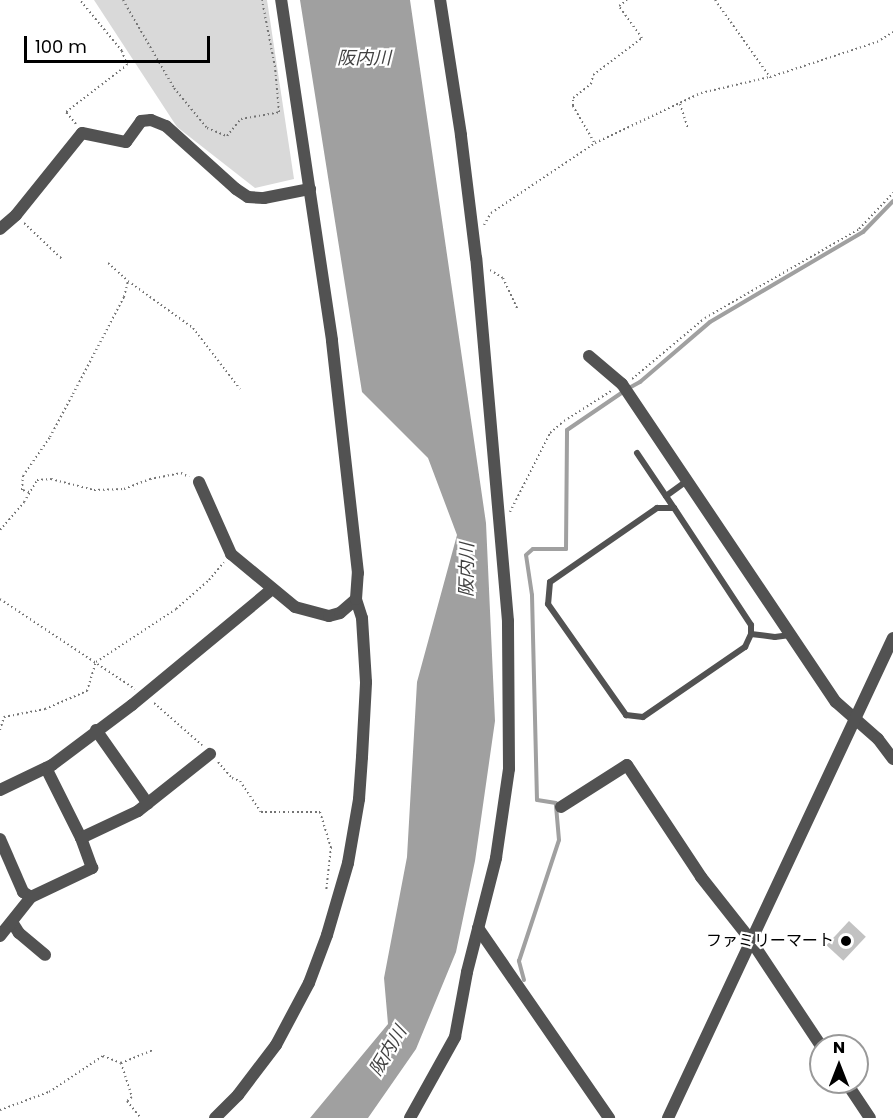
<!DOCTYPE html>
<html>
<head>
<meta charset="utf-8">
<style>
	body { margin:0 }
	#map { position:relative; width:893px; height:1118px; overflow:hidden; background:#fff; font-family:Poppins,"Noto Sans JP",sans-serif }
	div>[style] { position:absolute }
	[style*='--x'] { left:calc(var(--x)*1px); top:calc(var(--y)*1px); width:calc(var(--w)*1px); rotate:calc(var(--a)*1deg) }
	.green>* { inset:0; background:#d9d9d9 }
	.water>* { inset:0; background:#a0a0a0 }
	.stream>* { height:4px; margin:-2px; padding:0 2px; transform-origin:2px; border-radius:2px; background:#a0a0a0 }
	.building>* { inset:0; background:#c2c2c2; transform-origin:0 0 }
	.path>* { height:2px; margin-top:-1px; transform-origin:0; background:repeating-linear-gradient(90deg,#747474 0 1.5px,transparent 0 4.5px) }
	.service>* { height:6px; margin:-3px; padding:0 3px; transform-origin:3px; border-radius:3px; background:#525252 }
	.minor>* { height:12px; margin:-6px; padding:0 6px; transform-origin:6px; border-radius:6px; background:#525252 }
	.tertiary>* { height:12px; margin:-6px; padding:0 6px; transform-origin:6px; border-radius:6px; background:#525252 }
	.dots>* { width:16px; height:16px; translate:-50% -50%; box-sizing:border-box; border:3px solid #fff; border-radius:50% }
	span { translate:-50% -50%; white-space:nowrap; text-align:center; line-height:1.15; -webkit-text-stroke:4.5px #fff; paint-order:stroke }
	.poi-label { font-size:16px; color:#000 }
	.right { translate:-100% -50%; text-align:right }
	.water-label { font-size:18px; color:#414141; font-style:italic }
	.north { position:absolute; left:809px; top:1034px; width:60px; height:60px; box-sizing:border-box; background:#fff; border:2px solid #999; border-radius:50%; rotate:0deg; font-size:16px; font-weight:700; line-height:24px; text-align:center; color:#000 }
	.north::after { content:''; display:block; margin:auto; width:21px; height:27px; background:#000; clip-path:polygon(50% 0,100% 100%,50% 72%,0 100%) }
	.scale { position:absolute; left:24px; top:36px; width:186px; height:27px; box-sizing:border-box; border:3px solid #000; border-top:0; padding-left:8px; font-size:18px; line-height:21px; white-space:nowrap; color:#000; -webkit-text-stroke:4px #fff; paint-order:stroke }
</style>
</head>
<body>
<div id="map">
	<div class="green">
		<div style="clip-path:polygon(94px 0,267px 0,294px 179px,255px 188px,177px 127px)"></div>
	</div>
	<div class="water">
		<div style="clip-path:polygon(300px 0,410px 0,486px 523px,495px 721px,475px 861px,456px 952px,416px 1049px,368px 1118px,310px 1118px,388px 1024px,384px 978px,407px 857px,417px 682px,457px 535px,428px 458px,362px 392px)"></div>
	</div>
	<div class="stream">
		<div style="--x:629;--y:388;--w:13;--a:-29"></div>
		<div style="--x:640;--y:382;--w:92;--a:-40.6"></div>
		<div style="--x:710;--y:322;--w:178;--a:-30.5"></div>
		<div style="--x:863;--y:232;--w:43;--a:-45.9"></div>
		<div style="--x:524;--y:980;--w:20;--a:-105"></div>
		<div style="--x:519;--y:961;--w:127;--a:-71.7"></div>
		<div style="--x:559;--y:840;--w:37;--a:-95"></div>
		<div style="--x:556;--y:803;--w:19;--a:-171"></div>
		<div style="--x:537;--y:800;--w:205;--a:-91.4"></div>
		<div style="--x:532;--y:595;--w:40;--a:-98.5"></div>
		<div style="--x:526;--y:555;--w:9;--a:-41"></div>
		<div style="--x:533;--y:549;--w:33;--a:0"></div>
		<div style="--x:566;--y:549;--w:119;--a:-89.5"></div>
		<div style="--x:567;--y:430;--w:68;--a:-34.2"></div>
	</div>
	<div class="building">
		<div style="left:849px;top:921px;width:23px;height:33px;rotate:43deg"></div>
	</div>
	<div class="path">
		<div style="--x:123;--y:0;--w:102;--a:59.9"></div>
		<div style="--x:174;--y:88;--w:52;--a:50.5"></div>
		<div style="--x:207;--y:128;--w:22;--a:22"></div>
		<div style="--x:227;--y:136;--w:22;--a:-51"></div>
		<div style="--x:241;--y:119;--w:39;--a:-10"></div>
		<div style="--x:279;--y:112;--w:45;--a:-95.1"></div>
		<div style="--x:275;--y:67;--w:68;--a:-101"></div>
		<div style="--x:715;--y:0;--w:95;--a:54.5"></div>
		<div style="--x:680;--y:104;--w:25;--a:72"></div>
		<div style="--x:76;--y:124;--w:16;--a:-130"></div>
		<div style="--x:66;--y:112;--w:77;--a:-37.6"></div>
		<div style="--x:127;--y:65;--w:15;--a:-110"></div>
		<div style="--x:122;--y:51;--w:66;--a:-129.5"></div>
		<div style="--x:594;--y:142;--w:42;--a:-120.3"></div>
		<div style="--x:573;--y:106;--w:8;--a:-90"></div>
		<div style="--x:573;--y:98;--w:23;--a:-38"></div>
		<div style="--x:591;--y:84;--w:9;--a:-77"></div>
		<div style="--x:593;--y:75;--w:61;--a:-37.1"></div>
		<div style="--x:642;--y:38;--w:39;--a:-126"></div>
		<div style="--x:619;--y:6;--w:10;--a:-37"></div>
		<div style="--x:24;--y:223;--w:52;--a:43.5"></div>
		<div style="--x:484;--y:225;--w:14;--a:-60"></div>
		<div style="--x:491;--y:213;--w:125;--a:-33.9"></div>
		<div style="--x:595;--y:143;--w:117;--a:-25.3"></div>
		<div style="--x:701;--y:93;--w:71;--a:-13.1"></div>
		<div style="--x:770;--y:77;--w:113;--a:-18.1"></div>
		<div style="--x:877;--y:42;--w:19;--a:-32"></div>
		<div style="--x:108;--y:263;--w:27;--a:42"></div>
		<div style="--x:490;--y:270;--w:15;--a:32"></div>
		<div style="--x:503;--y:278;--w:35;--a:65"></div>
		<div style="--x:632;--y:379;--w:95;--a:-39.9"></div>
		<div style="--x:705;--y:318;--w:178;--a:-30"></div>
		<div style="--x:859;--y:229;--w:50;--a:-46.6"></div>
		<div style="--x:29;--y:492;--w:7;--a:-164"></div>
		<div style="--x:22;--y:490;--w:14;--a:-86"></div>
		<div style="--x:23;--y:476;--w:47;--a:-55.3"></div>
		<div style="--x:50;--y:437;--w:49;--a:-61.9"></div>
		<div style="--x:73;--y:394;--w:110;--a:-62.3"></div>
		<div style="--x:124;--y:297;--w:16;--a:-76"></div>
		<div style="--x:128;--y:281;--w:80;--a:35.9"></div>
		<div style="--x:193;--y:328;--w:77;--a:52.4"></div>
		<div style="--x:510;--y:512;--w:89;--a:-63.1"></div>
		<div style="--x:550;--y:433;--w:18;--a:-41"></div>
		<div style="--x:564;--y:421;--w:56;--a:-32.6"></div>
		<div style="--x:0;--y:530;--w:37;--a:-49"></div>
		<div style="--x:24;--y:502;--w:26;--a:-59"></div>
		<div style="--x:37;--y:480;--w:14;--a:-4"></div>
		<div style="--x:51;--y:479;--w:44;--a:14.3"></div>
		<div style="--x:94;--y:490;--w:30;--a:-2"></div>
		<div style="--x:124;--y:489;--w:28;--a:-21"></div>
		<div style="--x:150;--y:479;--w:32;--a:-11"></div>
		<div style="--x:181;--y:473;--w:9;--a:27"></div>
		<div style="--x:0;--y:599;--w:162;--a:33.7"></div>
		<div style="--x:154;--y:703;--w:64;--a:41.2"></div>
		<div style="--x:0;--y:730;--w:14;--a:-73"></div>
		<div style="--x:4;--y:717;--w:42;--a:-11"></div>
		<div style="--x:45;--y:709;--w:46;--a:-23.2"></div>
		<div style="--x:87;--y:691;--w:30;--a:-73"></div>
		<div style="--x:96;--y:662;--w:96;--a:-33.5"></div>
		<div style="--x:176;--y:609;--w:44;--a:-41.3"></div>
		<div style="--x:209;--y:580;--w:23;--a:-50"></div>
		<div style="--x:218;--y:762;--w:21;--a:49"></div>
		<div style="--x:232;--y:778;--w:9;--a:21"></div>
		<div style="--x:240;--y:781;--w:37;--a:56"></div>
		<div style="--x:261;--y:812;--w:59;--a:0"></div>
		<div style="--x:320;--y:812;--w:37;--a:73"></div>
		<div style="--x:331;--y:847;--w:45;--a:96.3"></div>
		<div style="--x:121;--y:1063;--w:35;--a:-22"></div>
		<div style="--x:0;--y:1110;--w:52;--a:-20.2"></div>
		<div style="--x:49;--y:1092;--w:65;--a:-33.7"></div>
		<div style="--x:103;--y:1056;--w:19;--a:21"></div>
		<div style="--x:121;--y:1063;--w:36;--a:72"></div>
		<div style="--x:132;--y:1097;--w:6;--a:141"></div>
		<div style="--x:127;--y:1101;--w:22;--a:51"></div>
	</div>
	<div class="service">
		<div style="--x:637;--y:453;--w:66;--a:56.1"></div>
		<div style="--x:666;--y:496;--w:26;--a:-36"></div>
		<div style="--x:751;--y:634;--w:9;--a:-90"></div>
		<div style="--x:751;--y:625;--w:140;--a:-123.3"></div>
		<div style="--x:674;--y:508;--w:17;--a:180"></div>
		<div style="--x:657;--y:508;--w:130;--a:145.3"></div>
		<div style="--x:550;--y:582;--w:22;--a:95"></div>
		<div style="--x:548;--y:604;--w:136;--a:54.9"></div>
		<div style="--x:626;--y:715;--w:17;--a:7"></div>
		<div style="--x:643;--y:717;--w:124;--a:-34.5"></div>
		<div style="--x:745;--y:647;--w:14;--a:-65"></div>
		<div style="--x:751;--y:634;--w:24;--a:7"></div>
		<div style="--x:775;--y:637;--w:15;--a:-8"></div>
	</div>
	<div class="minor">
		<div style="--x:0;--y:229;--w:21;--a:-41"></div>
		<div style="--x:16;--y:215;--w:105;--a:-51.2"></div>
		<div style="--x:82;--y:133;--w:45;--a:11.6"></div>
		<div style="--x:126;--y:142;--w:26;--a:-54"></div>
		<div style="--x:141;--y:121;--w:10;--a:-6"></div>
		<div style="--x:151;--y:120;--w:16;--a:22"></div>
		<div style="--x:166;--y:126;--w:94;--a:42"></div>
		<div style="--x:236;--y:189;--w:14;--a:34"></div>
		<div style="--x:248;--y:197;--w:16;--a:4"></div>
		<div style="--x:264;--y:198;--w:47;--a:-11.1"></div>
		<div style="--x:589;--y:356;--w:43;--a:40.3"></div>
		<div style="--x:622;--y:384;--w:383;--a:56.1"></div>
		<div style="--x:836;--y:702;--w:56;--a:41.4"></div>
		<div style="--x:878;--y:739;--w:25;--a:53"></div>
		<div style="--x:199;--y:482;--w:79;--a:66"></div>
		<div style="--x:231;--y:554;--w:83;--a:39.6"></div>
		<div style="--x:295;--y:607;--w:35;--a:15"></div>
		<div style="--x:329;--y:616;--w:11;--a:-15"></div>
		<div style="--x:340;--y:613;--w:21;--a:-41"></div>
		<div style="--x:96;--y:730;--w:90;--a:54.9"></div>
		<div style="--x:46;--y:768;--w:78;--a:63.4"></div>
		<div style="--x:0;--y:790;--w:58;--a:-25.7"></div>
		<div style="--x:52;--y:765;--w:100;--a:-36.9"></div>
		<div style="--x:132;--y:705;--w:182;--a:-39.6"></div>
		<div style="--x:561;--y:807;--w:78;--a:-32.5"></div>
		<div style="--x:627;--y:765;--w:134;--a:56.5"></div>
		<div style="--x:701;--y:877;--w:79;--a:51.7"></div>
		<div style="--x:750;--y:939;--w:128;--a:56.4"></div>
		<div style="--x:0;--y:839;--w:58;--a:66.5"></div>
		<div style="--x:23;--y:892;--w:9;--a:32"></div>
		<div style="--x:12;--y:922;--w:13;--a:58"></div>
		<div style="--x:19;--y:933;--w:34;--a:40"></div>
		<div style="--x:478;--y:928;--w:231;--a:55.4"></div>
		<div style="--x:0;--y:936;--w:50;--a:-51.5"></div>
		<div style="--x:31;--y:897;--w:68;--a:-25.4"></div>
		<div style="--x:92;--y:868;--w:32;--a:-110"></div>
		<div style="--x:81;--y:838;--w:63;--a:-25.3"></div>
		<div style="--x:138;--y:811;--w:92;--a:-38.4"></div>
		<div style="--x:846;--y:1082;--w:43;--a:56.3"></div>
		<div style="--x:215;--y:1118;--w:33;--a:-45"></div>
		<div style="--x:238;--y:1095;--w:63;--a:-52.8"></div>
		<div style="--x:276;--y:1045;--w:70;--a:-62"></div>
		<div style="--x:309;--y:983;--w:51;--a:-69.4"></div>
		<div style="--x:327;--y:935;--w:75;--a:-73.7"></div>
		<div style="--x:348;--y:863;--w:65;--a:-80.2"></div>
		<div style="--x:359;--y:799;--w:42;--a:-85.9"></div>
		<div style="--x:362;--y:757;--w:75;--a:-86.9"></div>
		<div style="--x:366;--y:682;--w:64;--a:-93.6"></div>
		<div style="--x:362;--y:618;--w:20;--a:-108"></div>
		<div style="--x:356;--y:599;--w:26;--a:-86"></div>
		<div style="--x:358;--y:573;--w:234;--a:-96.4"></div>
		<div style="--x:332;--y:340;--w:344;--a:-98.5"></div>
		<div style="--x:410;--y:1118;--w:93;--a:-60.9"></div>
		<div style="--x:455;--y:1037;--w:66;--a:-79.5"></div>
		<div style="--x:467;--y:972;--w:118;--a:-75.7"></div>
		<div style="--x:496;--y:858;--w:90;--a:-81.7"></div>
		<div style="--x:509;--y:769;--w:148;--a:-90.4"></div>
		<div style="--x:508;--y:621;--w:364;--a:-95"></div>
		<div style="--x:476;--y:258;--w:124;--a:-97"></div>
		<div style="--x:461;--y:135;--w:137;--a:-98.8"></div>
	</div>
	<div class="tertiary">
		<div style="--x:668;--y:1118;--w:530;--a:-64.89"></div>
	</div>
	<div class="dots">
		<div style="left:846px;top:941px;background:#000"></div>
	</div>
	<div class="poi-label">
		<span class="right" style="left:834px;top:941px">ファミリーマート</span>
	</div>
	<div class="water-label">
		<span style="left:364px;top:58px">阪内川</span>
		<span style="left:467px;top:570px;rotate:-89deg">阪内川</span>
		<span style="left:388px;top:1051px;rotate:-59deg">阪内川</span>
	</div>
	<div class="north">N</div>
	<div class="scale">100 m</div>
</div>
</body>
</html>
